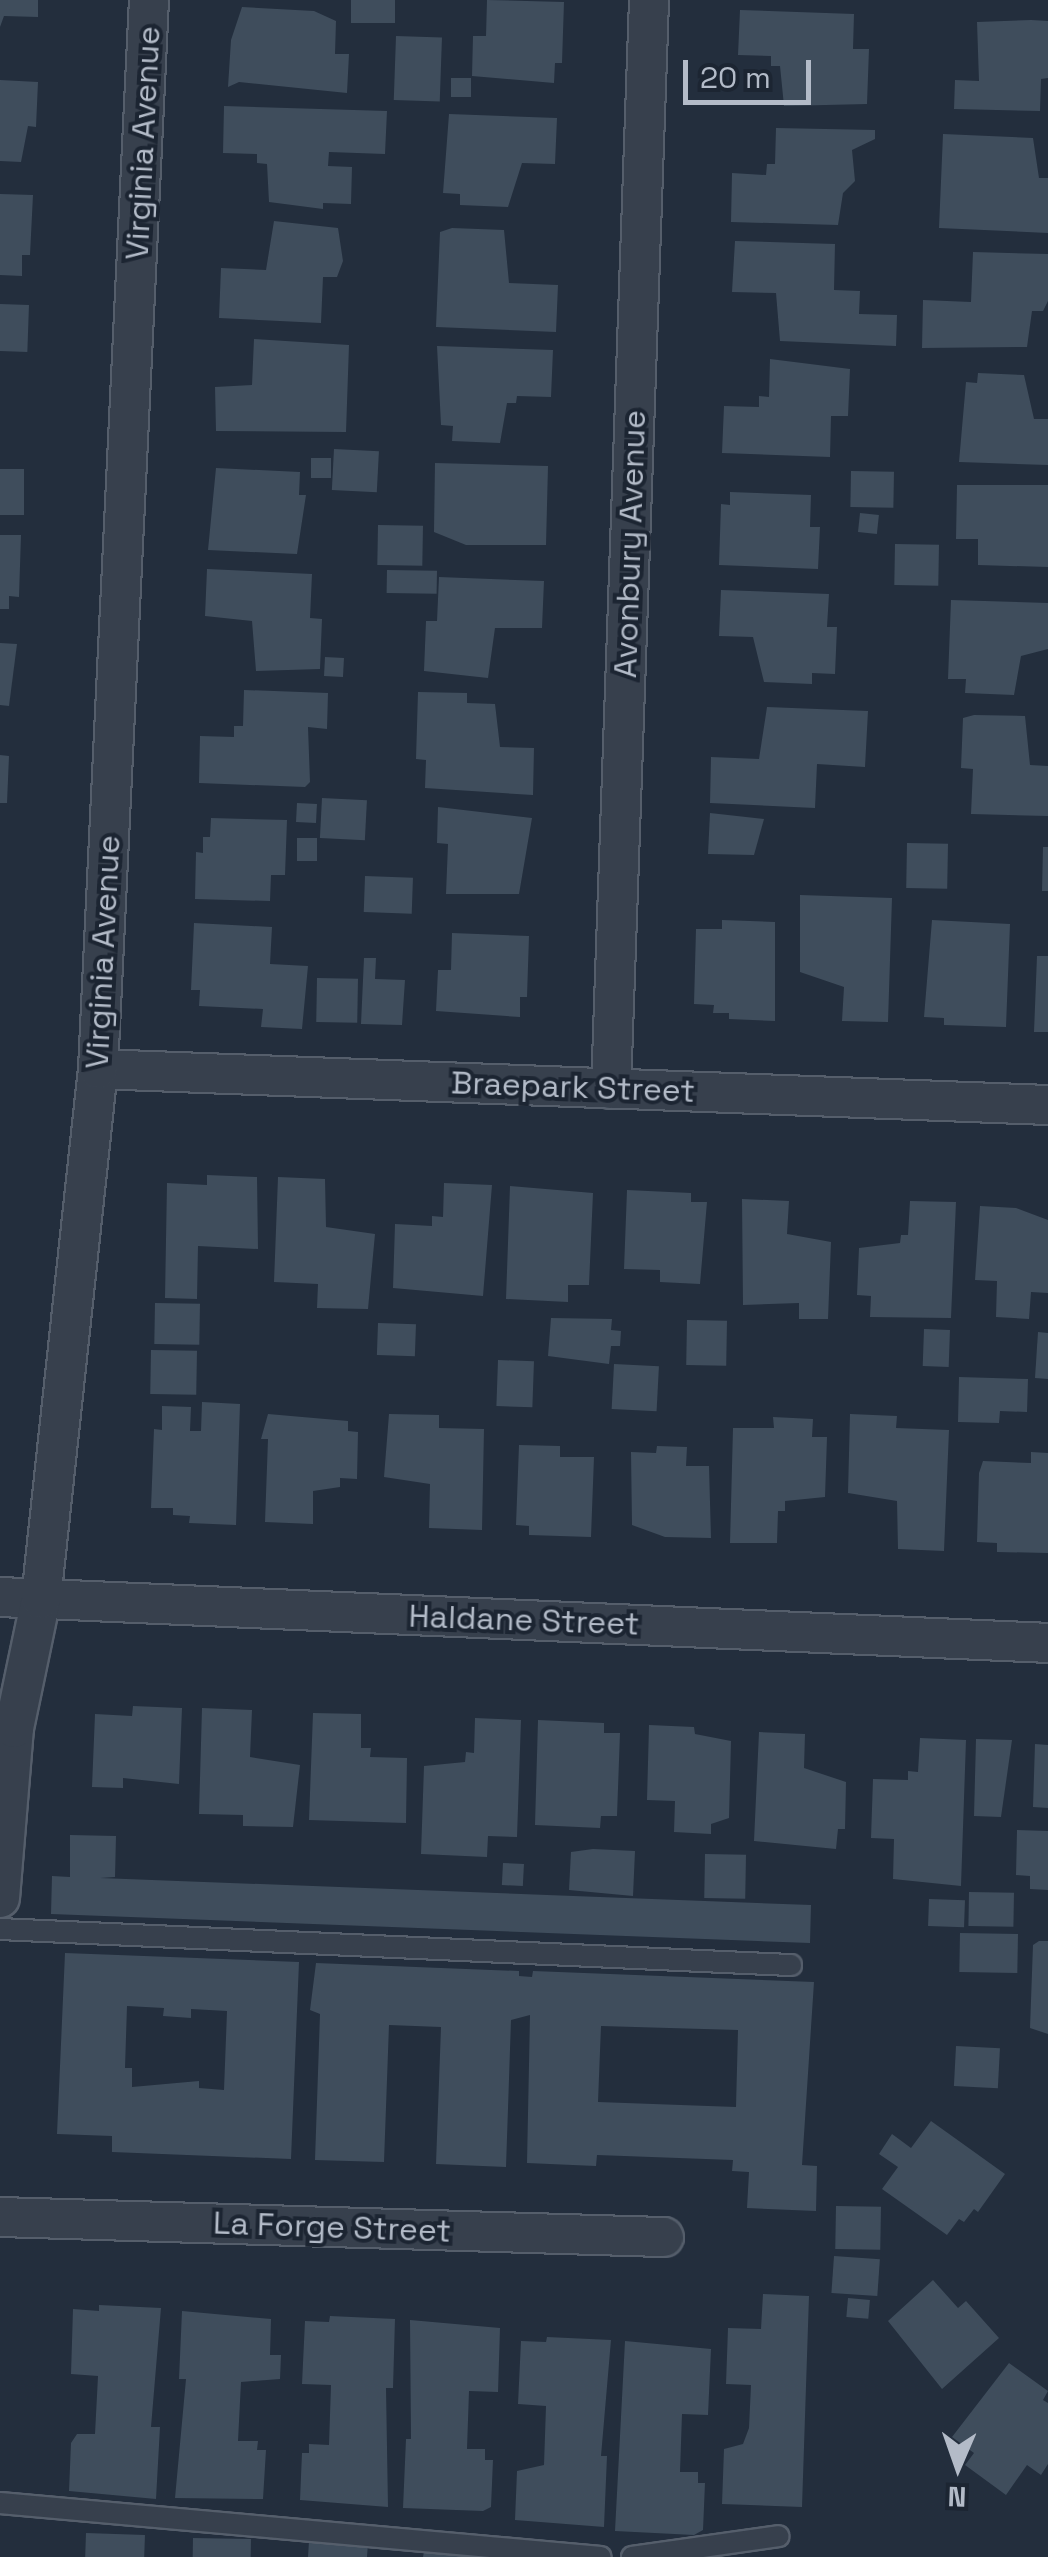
<!DOCTYPE html>
<html>
<head>
<meta charset="utf-8">
<style>
	body { margin:0 }
	#map { position:relative; width:1048px; height:2557px; overflow:hidden; background:#232e3d; font-family:"Space Grotesk",sans-serif }
	div>[style] { position:absolute }
	[style*='--x'] { left:calc(var(--x)*1px); top:calc(var(--y)*1px); width:calc(var(--w)*1px); rotate:calc(var(--a)*1deg) }
	.building>* { inset:0; background:#3f4d5c; transform-origin:0 0 }
	.roads { filter:drop-shadow(2px 0 #555e6b) drop-shadow(-2px 0 #555e6b) drop-shadow(0 2px #555e6b) drop-shadow(0 -2px #555e6b) }
	.service>* { height:20px; margin:-10px; padding:0 10px; transform-origin:10px; border-radius:10px; background:#37404d }
	.minor>* { height:38px; margin:-19px; padding:0 19px; transform-origin:19px; border-radius:19px; background:#37404d }
	span { translate:-50% -50%; white-space:nowrap; text-align:center; line-height:1.15; -webkit-text-stroke:8px #1c2532; paint-order:stroke }
	.street-label { font-size:32px; color:#b3bbc8 }
	.north { position:absolute; left:908px; top:2417px; width:100px; height:100px; -webkit-text-stroke:8px #1c2532; paint-order:stroke; rotate:182deg; font-size:28px; font-weight:700; line-height:40px; text-align:center; color:#b3bbc8 }
	.north::after { content:''; display:block; margin:auto; width:35px; height:45px; background:#b3bbc8; clip-path:polygon(50% 0,100% 100%,50% 72%,0 100%) }
	.scale { position:absolute; left:683px; top:60px; width:128px; height:45px; box-sizing:border-box; border:5px solid #b3bbc8; border-top:0; padding-left:12px; font-size:30px; line-height:35px; white-space:nowrap; color:#b3bbc8; -webkit-text-stroke:8px #1c2532; paint-order:stroke }
</style>
</head>
<body>
<div id="map">
	<div class="building">
		<div style="clip-path:polygon(0 0,38px 0,38px 17px,4px 16px,0 27px)"></div>
		<div style="left:351px;top:0;width:44px;height:23px"></div>
		<div style="clip-path:polygon(487px 0,564px 2px,562px 63px,555px 63px,554px 83px,472px 76px,473px 36px,486px 36px)"></div>
		<div style="clip-path:polygon(242px 7px,314px 11px,336px 21px,335px 54px,349px 54px,347px 93px,239px 82px,228px 87px,231px 40px)"></div>
		<div style="clip-path:polygon(740px 10px,854px 14px,853px 49px,869px 49px,867px 104px,784px 106px,780px 66px,771px 66px,771px 56px,738px 55px)"></div>
		<div style="clip-path:polygon(1031px 20px,1048px 21px,1048px 78px,1041px 79px,1040px 111px,954px 109px,955px 80px,979px 81px,977px 22px)"></div>
		<div style="left:396px;top:36px;width:46px;height:64px;rotate:2deg"></div>
		<div style="left:451px;top:78px;width:20px;height:19px"></div>
		<div style="clip-path:polygon(0 80px,38px 82px,36px 127px,28px 126px,21px 162px,0 161px)"></div>
		<div style="clip-path:polygon(224px 106px,387px 111px,385px 154px,329px 152px,328px 166px,352px 167px,351px 204px,323px 203px,323px 209px,269px 202px,267px 164px,257px 163px,257px 154px,223px 153px)"></div>
		<div style="clip-path:polygon(449px 114px,557px 118px,555px 164px,522px 163px,508px 207px,460px 205px,460px 194px,443px 193px)"></div>
		<div style="clip-path:polygon(776px 128px,875px 130px,875px 139px,852px 150px,855px 181px,843px 193px,838px 225px,731px 222px,732px 173px,766px 175px,767px 164px,775px 164px)"></div>
		<div style="clip-path:polygon(943px 134px,1033px 138px,1039px 178px,1048px 178px,1048px 233px,939px 228px)"></div>
		<div style="clip-path:polygon(0 194px,33px 195px,30px 255px,22px 255px,22px 276px,0 275px)"></div>
		<div style="clip-path:polygon(274px 221px,338px 228px,343px 261px,337px 277px,323px 277px,321px 323px,219px 318px,221px 268px,266px 270px)"></div>
		<div style="clip-path:polygon(452px 228px,504px 230px,509px 283px,558px 285px,556px 332px,436px 327px,440px 232px)"></div>
		<div style="clip-path:polygon(735px 241px,835px 244px,834px 290px,860px 291px,859px 314px,897px 315px,896px 346px,780px 341px,776px 293px,732px 292px)"></div>
		<div style="clip-path:polygon(973px 252px,1048px 254px,1048px 301px,1043px 311px,1032px 311px,1027px 347px,922px 348px,923px 300px,971px 302px)"></div>
		<div style="left:0;top:304px;width:29px;height:47px;rotate:2deg"></div>
		<div style="clip-path:polygon(254px 339px,349px 345px,346px 432px,216px 431px,215px 387px,252px 385px)"></div>
		<div style="clip-path:polygon(437px 346px,553px 350px,551px 397px,517px 396px,516px 403px,507px 403px,500px 443px,452px 441px,453px 426px,441px 425px)"></div>
		<div style="clip-path:polygon(770px 359px,850px 369px,848px 416px,831px 416px,830px 457px,722px 453px,724px 406px,759px 407px,759px 396px,769px 397px)"></div>
		<div style="clip-path:polygon(978px 373px,1024px 375px,1034px 419px,1048px 419px,1048px 465px,959px 462px,966px 382px,977px 383px)"></div>
		<div style="left:334px;top:449px;width:45px;height:41px;rotate:3deg"></div>
		<div style="left:311px;top:458px;width:20px;height:20px"></div>
		<div style="clip-path:polygon(435px 463px,548px 466px,546px 545px,466px 545px,434px 532px)"></div>
		<div style="clip-path:polygon(216px 468px,300px 472px,299px 495px,306px 495px,297px 554px,208px 550px)"></div>
		<div style="left:0;top:469px;width:24px;height:46px"></div>
		<div style="left:851px;top:471px;width:43px;height:36px;rotate:1deg"></div>
		<div style="clip-path:polygon(957px 485px,1048px 485px,1048px 567px,978px 565px,978px 539px,956px 539px)"></div>
		<div style="clip-path:polygon(730px 492px,811px 495px,810px 527px,820px 527px,818px 569px,719px 565px,721px 504px,730px 505px)"></div>
		<div style="left:860px;top:513px;width:19px;height:19px;rotate:6deg"></div>
		<div style="left:378px;top:525px;width:45px;height:40px;rotate:1deg"></div>
		<div style="clip-path:polygon(0 535px,21px 535px,19px 597px,9px 596px,9px 609px,0 609px)"></div>
		<div style="left:895px;top:544px;width:44px;height:41px;rotate:1deg"></div>
		<div style="clip-path:polygon(207px 569px,312px 574px,310px 618px,322px 619px,320px 669px,256px 671px,252px 621px,205px 616px)"></div>
		<div style="left:387px;top:570px;width:50px;height:23px;rotate:1deg"></div>
		<div style="clip-path:polygon(439px 577px,544px 581px,542px 628px,495px 628px,488px 678px,424px 671px,426px 621px,437px 621px)"></div>
		<div style="clip-path:polygon(721px 590px,829px 594px,827px 627px,837px 627px,835px 674px,812px 673px,812px 684px,764px 682px,753px 637px,719px 636px)"></div>
		<div style="clip-path:polygon(951px 600px,1048px 603px,1048px 649px,1021px 656px,1014px 695px,965px 693px,966px 679px,948px 679px)"></div>
		<div style="clip-path:polygon(0 643px,17px 644px,9px 706px,0 705px)"></div>
		<div style="left:325px;top:657px;width:19px;height:19px;rotate:3deg"></div>
		<div style="clip-path:polygon(244px 690px,328px 693px,327px 729px,308px 727px,310px 782px,305px 787px,199px 783px,200px 736px,234px 737px,234px 726px,243px 726px)"></div>
		<div style="clip-path:polygon(418px 692px,467px 693px,467px 703px,495px 704px,500px 747px,534px 748px,533px 795px,425px 788px,426px 760px,416px 759px)"></div>
		<div style="clip-path:polygon(767px 707px,868px 711px,865px 767px,817px 764px,815px 808px,710px 803px,711px 757px,759px 759px)"></div>
		<div style="clip-path:polygon(974px 715px,1025px 716px,1030px 765px,1048px 766px,1048px 816px,971px 814px,973px 769px,961px 768px,963px 718px)"></div>
		<div style="clip-path:polygon(0 755px,9px 756px,7px 803px,0 803px)"></div>
		<div style="left:322px;top:798px;width:45px;height:40px;rotate:3deg"></div>
		<div style="left:297px;top:803px;width:20px;height:19px;rotate:3deg"></div>
		<div style="clip-path:polygon(438px 807px,532px 818px,519px 894px,446px 894px,448px 844px,437px 843px)"></div>
		<div style="clip-path:polygon(710px 813px,764px 819px,754px 855px,708px 854px)"></div>
		<div style="clip-path:polygon(211px 818px,287px 820px,285px 875px,271px 875px,270px 901px,195px 899px,196px 852px,203px 853px,203px 837px,210px 837px)"></div>
		<div style="left:297px;top:838px;width:20px;height:23px"></div>
		<div style="left:907px;top:843px;width:41px;height:45px;rotate:1deg"></div>
		<div style="clip-path:polygon(1043px 847px,1048px 847px,1048px 891px,1042px 891px)"></div>
		<div style="left:365px;top:876px;width:48px;height:36px;rotate:2deg"></div>
		<div style="clip-path:polygon(800px 895px,892px 898px,888px 1022px,842px 1021px,844px 987px,800px 972px)"></div>
		<div style="clip-path:polygon(722px 920px,775px 922px,775px 1021px,729px 1019px,729px 1013px,713px 1013px,714px 1005px,694px 1004px,696px 929px,722px 929px)"></div>
		<div style="clip-path:polygon(932px 920px,1010px 924px,1006px 1027px,944px 1025px,944px 1018px,924px 1017px)"></div>
		<div style="clip-path:polygon(194px 923px,272px 927px,270px 964px,308px 966px,302px 1029px,261px 1027px,263px 1009px,199px 1006px,200px 990px,191px 990px)"></div>
		<div style="clip-path:polygon(452px 933px,529px 936px,527px 997px,520px 997px,520px 1017px,436px 1011px,438px 970px,451px 970px)"></div>
		<div style="clip-path:polygon(1037px 956px,1048px 956px,1048px 1032px,1034px 1032px)"></div>
		<div style="clip-path:polygon(364px 958px,376px 958px,375px 979px,405px 980px,402px 1025px,361px 1024px)"></div>
		<div style="left:317px;top:978px;width:41px;height:44px;rotate:1deg"></div>
		<div style="clip-path:polygon(207px 1175px,257px 1177px,258px 1249px,198px 1246px,197px 1299px,165px 1298px,167px 1183px,207px 1185px)"></div>
		<div style="clip-path:polygon(278px 1177px,325px 1179px,326px 1227px,375px 1234px,368px 1309px,317px 1308px,318px 1284px,274px 1282px)"></div>
		<div style="clip-path:polygon(444px 1183px,492px 1185px,483px 1296px,393px 1288px,395px 1224px,432px 1226px,432px 1216px,443px 1217px)"></div>
		<div style="clip-path:polygon(510px 1186px,593px 1193px,589px 1285px,568px 1285px,568px 1302px,506px 1299px)"></div>
		<div style="clip-path:polygon(627px 1190px,691px 1193px,691px 1202px,707px 1202px,700px 1284px,660px 1282px,660px 1270px,624px 1269px)"></div>
		<div style="clip-path:polygon(742px 1199px,789px 1201px,787px 1234px,831px 1242px,828px 1319px,799px 1319px,799px 1303px,743px 1305px)"></div>
		<div style="clip-path:polygon(910px 1201px,956px 1202px,951px 1318px,870px 1317px,871px 1296px,857px 1295px,859px 1248px,900px 1243px,901px 1235px,908px 1235px)"></div>
		<div style="clip-path:polygon(980px 1206px,1016px 1208px,1048px 1220px,1048px 1293px,1031px 1292px,1029px 1319px,996px 1317px,997px 1281px,975px 1280px)"></div>
		<div style="left:155px;top:1303px;width:45px;height:41px;rotate:1deg"></div>
		<div style="clip-path:polygon(551px 1318px,612px 1319px,611px 1330px,621px 1331px,620px 1346px,611px 1346px,609px 1364px,548px 1356px)"></div>
		<div style="left:687px;top:1320px;width:40px;height:45px;rotate:1deg"></div>
		<div style="left:378px;top:1323px;width:38px;height:32px;rotate:2deg"></div>
		<div style="left:924px;top:1329px;width:26px;height:37px;rotate:2deg"></div>
		<div style="clip-path:polygon(1038px 1332px,1048px 1333px,1048px 1379px,1035px 1378px)"></div>
		<div style="left:151px;top:1350px;width:46px;height:44px;rotate:1deg"></div>
		<div style="left:498px;top:1360px;width:36px;height:46px;rotate:2deg"></div>
		<div style="left:614px;top:1364px;width:45px;height:45px;rotate:3deg"></div>
		<div style="clip-path:polygon(959px 1377px,1028px 1379px,1027px 1412px,1000px 1411px,999px 1423px,958px 1422px)"></div>
		<div style="clip-path:polygon(202px 1402px,240px 1404px,236px 1525px,189px 1523px,190px 1516px,173px 1515px,173px 1508px,151px 1508px,154px 1429px,162px 1430px,162px 1406px,191px 1407px,190px 1431px,201px 1431px)"></div>
		<div style="clip-path:polygon(268px 1414px,348px 1421px,348px 1431px,358px 1432px,357px 1479px,340px 1478px,340px 1487px,313px 1491px,313px 1524px,265px 1522px,268px 1439px,261px 1439px)"></div>
		<div style="clip-path:polygon(389px 1414px,439px 1415px,439px 1428px,484px 1429px,482px 1530px,429px 1528px,430px 1484px,384px 1477px)"></div>
		<div style="clip-path:polygon(850px 1414px,897px 1416px,896px 1428px,949px 1430px,944px 1551px,898px 1549px,897px 1501px,848px 1493px)"></div>
		<div style="clip-path:polygon(773px 1417px,813px 1419px,812px 1437px,827px 1437px,825px 1497px,785px 1501px,785px 1511px,778px 1511px,777px 1543px,730px 1543px,733px 1428px,774px 1428px)"></div>
		<div style="clip-path:polygon(519px 1445px,560px 1446px,560px 1457px,594px 1457px,591px 1537px,529px 1535px,529px 1526px,516px 1525px)"></div>
		<div style="clip-path:polygon(657px 1446px,687px 1447px,686px 1466px,709px 1466px,711px 1538px,665px 1537px,632px 1525px,631px 1452px,656px 1453px)"></div>
		<div style="clip-path:polygon(1031px 1452px,1048px 1453px,1048px 1553px,997px 1552px,997px 1543px,977px 1542px,979px 1473px,983px 1461px,1031px 1463px)"></div>
		<div style="clip-path:polygon(133px 1706px,182px 1708px,179px 1784px,123px 1778px,123px 1788px,92px 1787px,95px 1714px,132px 1716px)"></div>
		<div style="clip-path:polygon(202px 1708px,252px 1710px,250px 1757px,300px 1765px,293px 1827px,243px 1826px,243px 1815px,199px 1814px)"></div>
		<div style="clip-path:polygon(313px 1713px,361px 1714px,361px 1748px,371px 1748px,370px 1757px,407px 1758px,406px 1823px,309px 1820px)"></div>
		<div style="clip-path:polygon(475px 1718px,521px 1720px,517px 1837px,488px 1836px,487px 1857px,421px 1854px,424px 1766px,465px 1762px,466px 1752px,474px 1753px)"></div>
		<div style="clip-path:polygon(538px 1720px,604px 1723px,604px 1733px,620px 1733px,617px 1816px,601px 1816px,600px 1828px,535px 1825px)"></div>
		<div style="clip-path:polygon(649px 1725px,694px 1727px,695px 1734px,731px 1741px,729px 1818px,711px 1824px,711px 1834px,674px 1832px,675px 1801px,647px 1800px)"></div>
		<div style="clip-path:polygon(759px 1732px,805px 1734px,804px 1768px,846px 1782px,845px 1829px,838px 1829px,836px 1849px,754px 1841px)"></div>
		<div style="clip-path:polygon(920px 1738px,966px 1740px,961px 1886px,893px 1879px,894px 1839px,871px 1838px,873px 1779px,908px 1780px,908px 1771px,918px 1772px)"></div>
		<div style="clip-path:polygon(976px 1739px,1012px 1740px,1001px 1817px,974px 1816px)"></div>
		<div style="clip-path:polygon(1035px 1744px,1048px 1745px,1048px 1808px,1033px 1807px)"></div>
		<div style="clip-path:polygon(1017px 1830px,1048px 1831px,1048px 1890px,1030px 1889px,1030px 1876px,1016px 1875px)"></div>
		<div style="clip-path:polygon(70px 1835px,116px 1836px,115px 1877px,100px 1878px,811px 1905px,810px 1943px,51px 1914px,52px 1876px,70px 1877px)"></div>
		<div style="clip-path:polygon(593px 1849px,635px 1851px,633px 1896px,569px 1890px,571px 1852px)"></div>
		<div style="left:705px;top:1854px;width:41px;height:44px;rotate:1deg"></div>
		<div style="left:503px;top:1863px;width:21px;height:22px;rotate:3deg"></div>
		<div style="left:969px;top:1892px;width:45px;height:34px;rotate:1deg"></div>
		<div style="left:929px;top:1899px;width:36px;height:27px;rotate:2deg"></div>
		<div style="left:960px;top:1933px;width:58px;height:39px;rotate:1deg"></div>
		<div style="clip-path:polygon(1039px 1941px,1048px 1941px,1048px 2034px,1030px 2028px,1033px 1945px)"></div>
		<div style="clip-path:polygon(evenodd,65px 1953px,299px 1962px,291px 2159px,112px 2152px,112px 2136px,57px 2134px,65px 1953px,127px 2006px,164px 2008px,163px 2016px,191px 2018px,191px 2009px,227px 2011px,224px 2090px,199px 2088px,199px 2081px,132px 2087px,132px 2068px,125px 2068px,127px 2006px)"></div>
		<div style="clip-path:polygon(evenodd,316px 1963px,519px 1971px,519px 1976px,532px 1977px,533px 1971px,814px 1982px,802px 2165px,817px 2166px,816px 2211px,747px 2208px,749px 2172px,732px 2171px,733px 2160px,597px 2155px,596px 2166px,527px 2163px,530px 2015px,511px 2020px,506px 2167px,436px 2164px,441px 2027px,389px 2025px,384px 2162px,315px 2160px,320px 2014px,310px 2010px,316px 1963px,601px 2026px,738px 2030px,736px 2107px,598px 2102px,601px 2026px)"></div>
		<div style="left:956px;top:2046px;width:44px;height:40px;rotate:3deg"></div>
		<div style="clip-path:polygon(931px 2121px,1005px 2174px,978px 2212px,974px 2209px,964px 2222px,959px 2219px,947px 2235px,882px 2189px,898px 2167px,879px 2154px,892px 2134px,911px 2148px)"></div>
		<div style="left:836px;top:2206px;width:45px;height:43px;rotate:1deg"></div>
		<div style="left:834px;top:2256px;width:46px;height:37px;rotate:4deg"></div>
		<div style="clip-path:polygon(933px 2280px,958px 2308px,966px 2301px,999px 2338px,942px 2389px,888px 2321px)"></div>
		<div style="clip-path:polygon(763px 2294px,809px 2296px,802px 2507px,722px 2504px,724px 2449px,743px 2444px,749px 2428px,751px 2385px,726px 2384px,728px 2328px,761px 2329px)"></div>
		<div style="left:848px;top:2298px;width:22px;height:19px;rotate:5deg"></div>
		<div style="clip-path:polygon(99px 2305px,161px 2308px,151px 2427px,160px 2427px,156px 2499px,69px 2491px,71px 2443px,77px 2434px,95px 2434px,98px 2376px,71px 2374px,73px 2309px,99px 2311px)"></div>
		<div style="clip-path:polygon(182px 2311px,271px 2319px,270px 2355px,281px 2355px,280px 2379px,241px 2382px,238px 2441px,258px 2441px,257px 2450px,266px 2450px,263px 2499px,175px 2498px,186px 2379px,179px 2379px)"></div>
		<div style="clip-path:polygon(330px 2316px,395px 2319px,393px 2388px,386px 2388px,388px 2507px,300px 2500px,302px 2453px,309px 2453px,309px 2444px,329px 2445px,331px 2385px,302px 2384px,305px 2321px,329px 2322px)"></div>
		<div style="clip-path:polygon(410px 2320px,500px 2328px,498px 2392px,469px 2391px,467px 2449px,485px 2449px,485px 2460px,493px 2460px,491px 2507px,483px 2511px,403px 2508px,406px 2439px,411px 2439px)"></div>
		<div style="clip-path:polygon(547px 2337px,611px 2340px,601px 2456px,607px 2456px,604px 2527px,515px 2520px,517px 2471px,544px 2465px,546px 2406px,518px 2404px,521px 2341px,546px 2342px)"></div>
		<div style="clip-path:polygon(625px 2341px,711px 2349px,708px 2415px,682px 2414px,680px 2472px,698px 2472px,698px 2483px,705px 2483px,703px 2530px,694px 2535px,615px 2531px)"></div>
		<div style="clip-path:polygon(1009px 2363px,1048px 2391px,1043px 2400px,1048px 2403px,1048px 2464px,1041px 2475px,1027px 2465px,1006px 2495px,965px 2465px,974px 2453px,952px 2437px)"></div>
		<div style="left:86px;top:2533px;width:59px;height:24px;rotate:2deg"></div>
		<div style="left:193px;top:2538px;width:58px;height:19px;rotate:1deg"></div>
		<div style="clip-path:polygon(309px 2541px,368px 2543px,367px 2557px,308px 2557px)"></div>
		<div style="clip-path:polygon(425px 2546px,471px 2555px,471px 2557px,423px 2557px)"></div>
	</div>
	<div class="roads">
		<div class="service">
			<div style="--x:0;--y:1929;--w:792;--a:2.61"></div>
			<div style="--x:0;--y:2503;--w:603;--a:5.13"></div>
			<div style="--x:632;--y:2557;--w:148;--a:-8.1"></div>
		</div>
		<div class="minor">
			<div style="--x:98;--y:1069;--w:951;--a:2.17"></div>
			<div style="--x:611;--y:1089;--w:1090;--a:-88"></div>
			<div style="--x:0;--y:1597;--w:1049;--a:2.51"></div>
			<div style="--x:0;--y:1898;--w:171;--a:-85.3"></div>
			<div style="--x:14;--y:1728;--w:132;--a:-78.2"></div>
			<div style="--x:41;--y:1599;--w:533;--a:-83.86"></div>
			<div style="--x:98;--y:1069;--w:1070;--a:-87.27"></div>
			<div style="--x:0;--y:2217;--w:664;--a:1.73"></div>
		</div>
	</div>
	<div class="street-label">
		<span style="left:143px;top:143px;rotate:-87deg">Virginia Avenue</span>
		<span style="left:630px;top:544px;rotate:-88deg">Avonbury Avenue</span>
		<span style="left:103px;top:952px;rotate:-87deg">Virginia Avenue</span>
		<span style="left:573px;top:1087px;rotate:2deg">Braepark Street</span>
		<span style="left:524px;top:1620px;rotate:2deg">Haldane Street</span>
		<span style="left:332px;top:2227px;rotate:2deg">La Forge Street</span>
	</div>
	<div class="north">N</div>
	<div class="scale">20 m</div>
</div>
</body>
</html>
